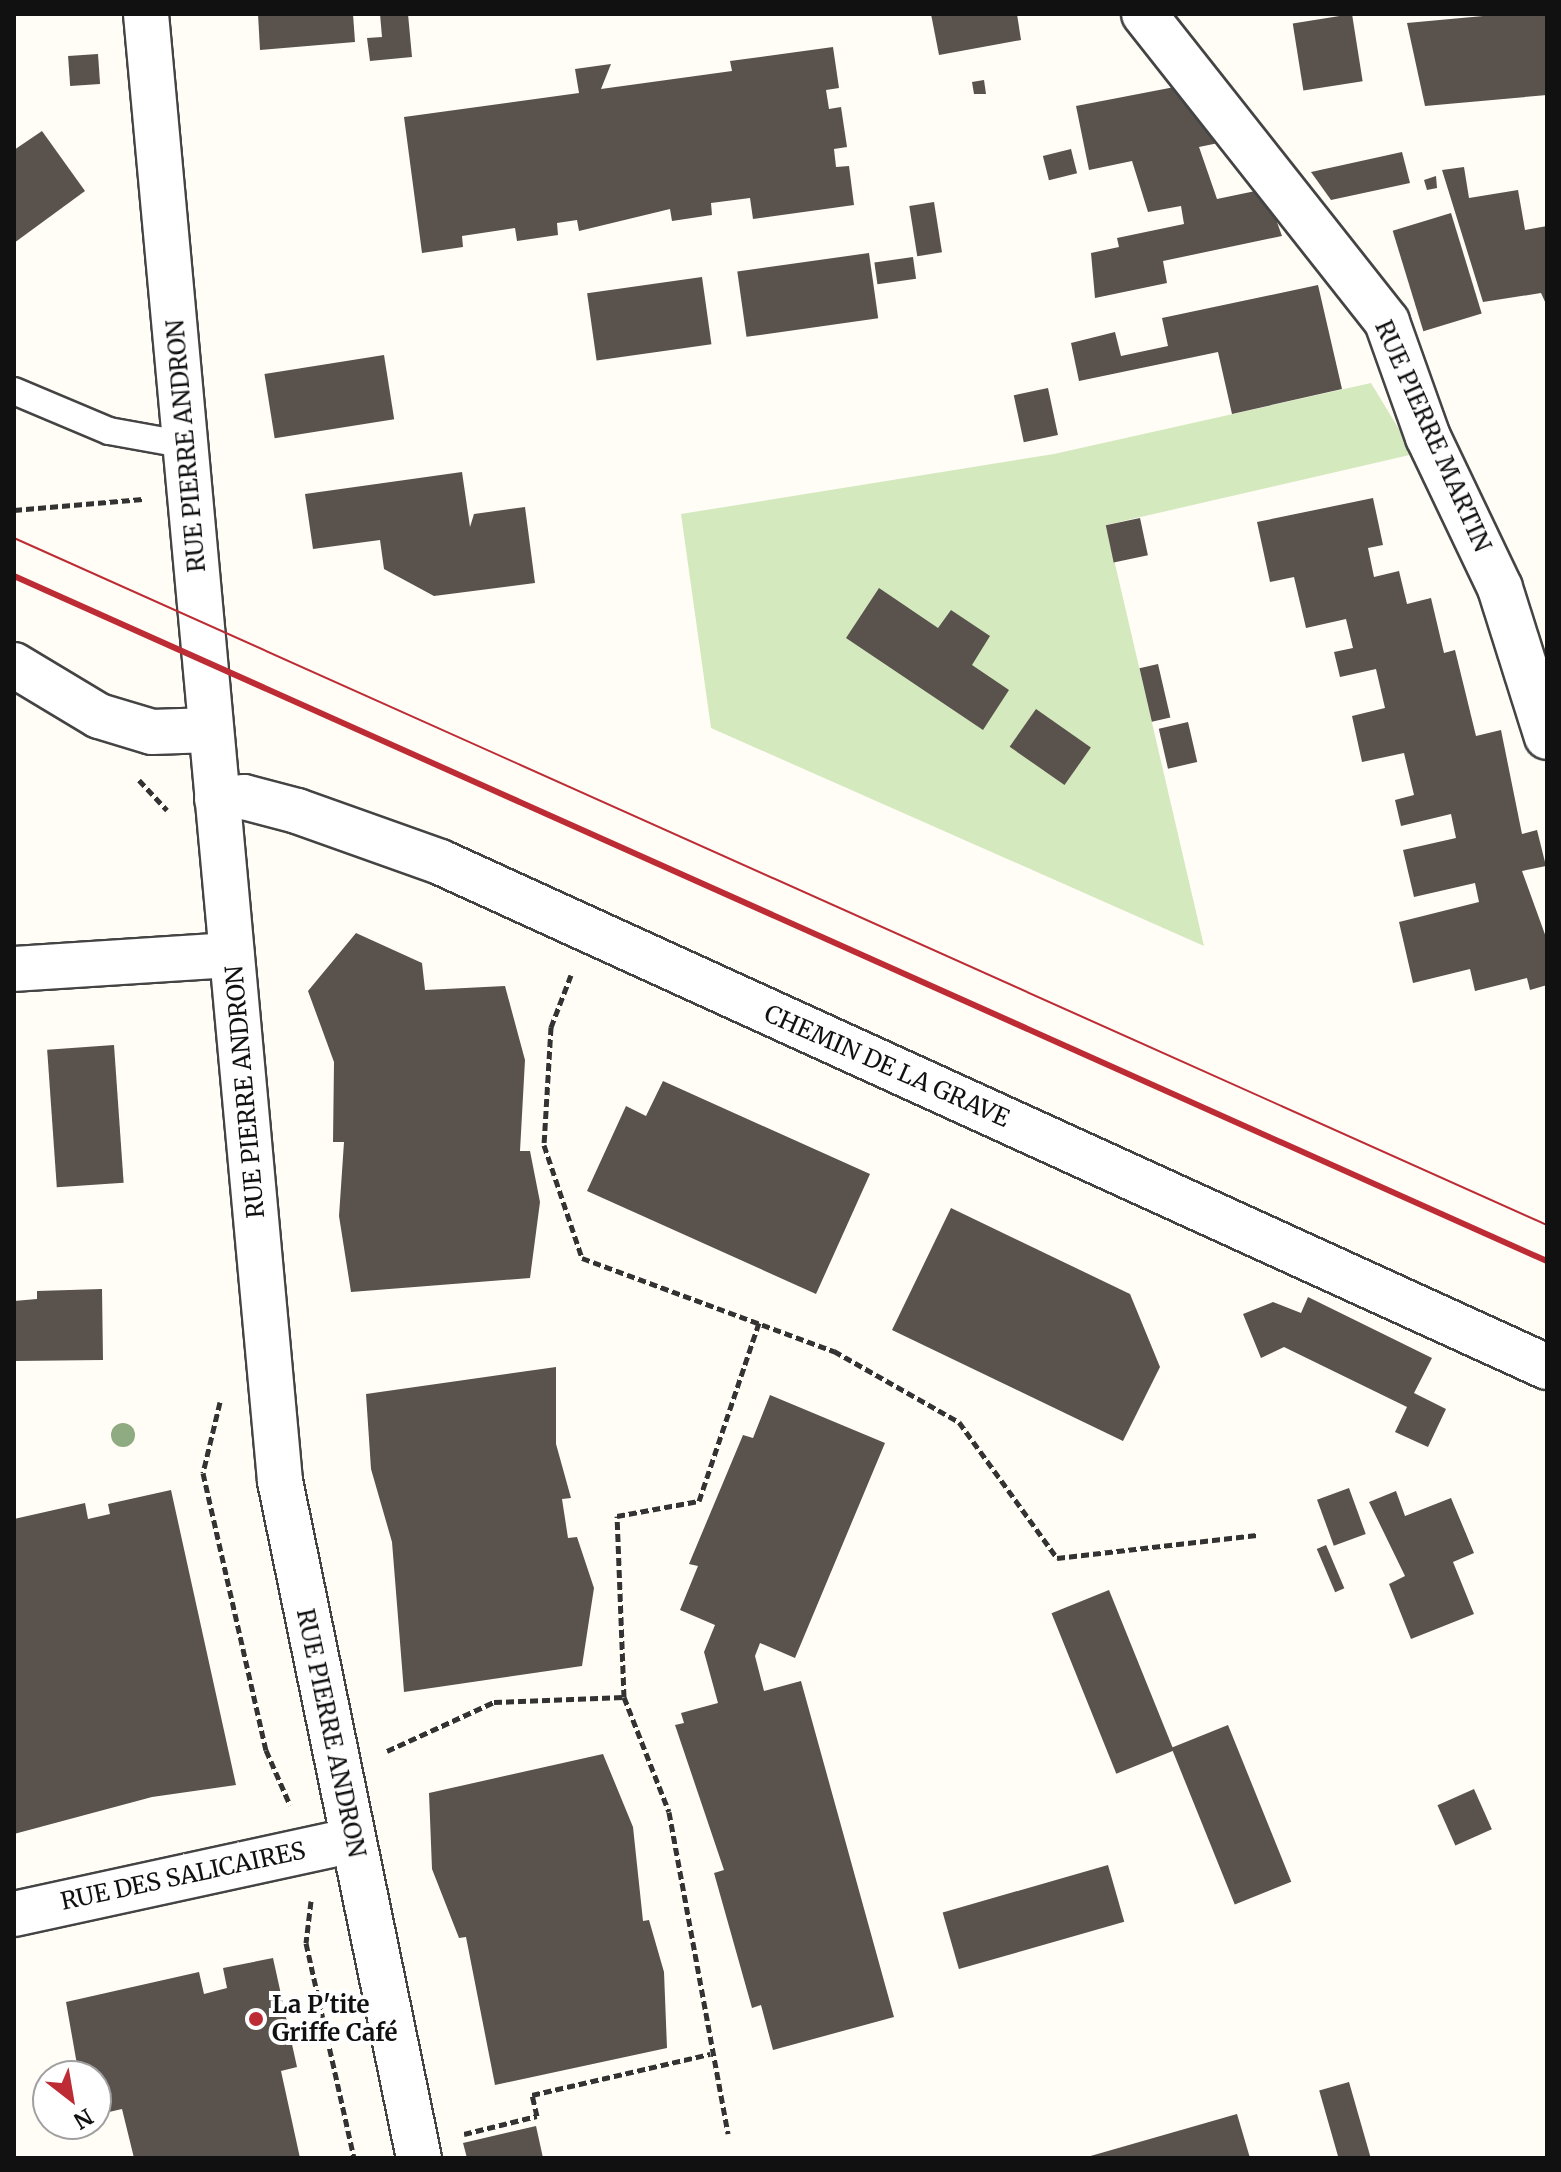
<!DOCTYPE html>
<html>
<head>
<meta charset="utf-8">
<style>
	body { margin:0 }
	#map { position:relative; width:1561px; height:2172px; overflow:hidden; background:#fffdf5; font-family:Merriweather,serif }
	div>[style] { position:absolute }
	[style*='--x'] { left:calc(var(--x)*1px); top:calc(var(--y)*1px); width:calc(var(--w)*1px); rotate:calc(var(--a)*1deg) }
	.green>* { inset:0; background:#d5e9bf }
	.building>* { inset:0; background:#59524d; transform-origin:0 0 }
	.path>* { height:5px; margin-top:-2.5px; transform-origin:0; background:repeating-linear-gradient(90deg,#333 0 8px,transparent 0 12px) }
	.roads { filter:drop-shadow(2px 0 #444) drop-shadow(-2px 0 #444) drop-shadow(0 2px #444) drop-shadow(0 -2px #444) }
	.lane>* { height:26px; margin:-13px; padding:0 13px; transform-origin:13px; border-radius:13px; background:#fff }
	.street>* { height:44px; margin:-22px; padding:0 22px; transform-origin:22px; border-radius:22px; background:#fff }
	.tram>* { height:2px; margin:-1px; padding:0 1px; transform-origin:1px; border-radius:1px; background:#bd2c35 }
	.rail>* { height:6px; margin:-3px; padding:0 3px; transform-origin:3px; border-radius:3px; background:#bd2c35 }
	.trees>* { width:24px; height:24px; margin:-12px; border-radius:50%; background:#8eab81 }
	.dots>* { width:22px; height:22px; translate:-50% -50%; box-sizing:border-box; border:4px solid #fff; border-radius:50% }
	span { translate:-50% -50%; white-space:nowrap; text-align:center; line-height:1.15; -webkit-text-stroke:8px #fff; paint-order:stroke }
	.street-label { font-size:24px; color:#111 }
	.poi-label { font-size:24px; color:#111; font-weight:700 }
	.left { translate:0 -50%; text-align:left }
	.frame { position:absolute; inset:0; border:16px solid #111; pointer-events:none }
	.north { position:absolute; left:32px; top:2060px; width:80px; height:80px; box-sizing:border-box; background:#fff; border:2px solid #a0a0a0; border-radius:50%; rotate:149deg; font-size:22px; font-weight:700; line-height:32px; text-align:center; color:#111 }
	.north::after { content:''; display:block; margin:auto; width:28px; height:36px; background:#bd2c35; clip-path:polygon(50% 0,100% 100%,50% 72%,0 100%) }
</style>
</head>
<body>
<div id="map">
	<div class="green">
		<div style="clip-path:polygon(1371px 383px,1414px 454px,1106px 525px,1204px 946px,711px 728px,681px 514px,1054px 454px)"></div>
	</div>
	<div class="building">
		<div style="clip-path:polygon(258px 14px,353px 14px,355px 42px,260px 50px)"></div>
		<div style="clip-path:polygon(380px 14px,408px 14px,412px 57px,370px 61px,367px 38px,382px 37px)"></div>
		<div style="clip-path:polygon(931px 14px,1017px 14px,1021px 40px,939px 55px)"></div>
		<div style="left:1352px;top:14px;width:68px;height:60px;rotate:81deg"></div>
		<div style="clip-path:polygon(1505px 14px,1547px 14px,1547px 95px,1425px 106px,1407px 23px)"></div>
		<div style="clip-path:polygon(833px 47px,839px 88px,826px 90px,829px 109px,841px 107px,847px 147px,834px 149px,836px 167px,849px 166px,854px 205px,753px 219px,750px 198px,711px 203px,712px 215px,672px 221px,670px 209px,579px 231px,577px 220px,557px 223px,558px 235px,517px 241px,515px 228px,462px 236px,463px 247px,422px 253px,404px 117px,579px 93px,575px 69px,611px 64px,601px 89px,732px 71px,730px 61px)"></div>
		<div style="left:98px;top:54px;width:30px;height:30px;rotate:86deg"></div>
		<div style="clip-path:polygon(984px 80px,986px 94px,974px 94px,972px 82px)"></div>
		<div style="clip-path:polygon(1185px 85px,1228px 141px,1199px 147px,1217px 199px,1265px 189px,1282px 236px,1163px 261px,1167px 283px,1095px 298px,1091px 253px,1119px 247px,1117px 238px,1184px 224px,1181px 206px,1148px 212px,1132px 161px,1089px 170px,1076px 106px)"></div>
		<div style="clip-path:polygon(42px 131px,85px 191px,14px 243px,14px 150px)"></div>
		<div style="left:1071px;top:149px;width:25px;height:29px;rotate:76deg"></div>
		<div style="clip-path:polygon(1402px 152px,1410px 183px,1331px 200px,1311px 172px)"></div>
		<div style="clip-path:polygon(1464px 167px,1469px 198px,1518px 190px,1525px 230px,1547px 226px,1547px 306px,1541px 293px,1483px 302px,1442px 170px)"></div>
		<div style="clip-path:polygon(1436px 176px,1437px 188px,1427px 190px,1424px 180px)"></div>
		<div style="left:934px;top:202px;width:51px;height:25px;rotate:81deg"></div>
		<div style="left:1451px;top:213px;width:105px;height:61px;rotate:73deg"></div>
		<div style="left:869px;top:253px;width:66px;height:133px;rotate:82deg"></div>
		<div style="left:913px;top:257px;width:22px;height:39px;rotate:82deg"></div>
		<div style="left:702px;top:277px;width:68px;height:116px;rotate:82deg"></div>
		<div style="clip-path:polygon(1318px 285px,1342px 389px,1232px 414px,1218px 352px,1079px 381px,1071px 343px,1115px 332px,1121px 356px,1168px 346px,1162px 318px)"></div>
		<div style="left:384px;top:355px;width:65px;height:121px;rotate:81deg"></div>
		<div style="left:1048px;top:388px;width:48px;height:35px;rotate:78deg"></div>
		<div style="clip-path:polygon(462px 472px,470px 527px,474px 514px,525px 507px,535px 583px,434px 596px,384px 569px,380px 540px,313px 549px,305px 494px)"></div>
		<div style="clip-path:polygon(1373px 498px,1383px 545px,1368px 548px,1374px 577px,1399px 571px,1407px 604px,1431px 598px,1444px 653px,1455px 650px,1476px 736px,1501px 730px,1522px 834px,1537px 830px,1546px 866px,1522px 871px,1547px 940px,1547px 985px,1530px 990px,1527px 978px,1475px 991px,1470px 969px,1413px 983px,1399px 922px,1479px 902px,1475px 883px,1414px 897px,1403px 850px,1456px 838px,1451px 814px,1401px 826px,1395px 800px,1414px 795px,1404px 753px,1362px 762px,1352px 716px,1385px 708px,1376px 669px,1340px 677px,1334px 652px,1353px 648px,1346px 619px,1306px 628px,1294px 577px,1270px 582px,1257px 522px)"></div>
		<div style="left:1140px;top:518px;width:38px;height:35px;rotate:78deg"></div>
		<div style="clip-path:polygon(879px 588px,938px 628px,951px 610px,990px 636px,972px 665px,1009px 690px,983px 730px,846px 638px)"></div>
		<div style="left:1158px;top:664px;width:55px;height:19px;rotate:77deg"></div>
		<div style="left:1036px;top:709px;width:67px;height:46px;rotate:35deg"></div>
		<div style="left:1188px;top:722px;width:41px;height:30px;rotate:77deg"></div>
		<div style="clip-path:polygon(356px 933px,422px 963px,425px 990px,505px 986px,525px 1060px,520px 1151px,530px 1151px,540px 1202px,530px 1278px,351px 1292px,339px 1216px,344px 1142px,333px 1142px,334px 1062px,308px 991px)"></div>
		<div style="left:114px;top:1045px;width:138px;height:67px;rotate:86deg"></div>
		<div style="clip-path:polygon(663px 1081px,870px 1174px,816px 1294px,587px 1191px,626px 1106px,646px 1116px)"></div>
		<div style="clip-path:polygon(951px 1208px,1130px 1294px,1160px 1367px,1123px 1441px,892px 1330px)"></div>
		<div style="clip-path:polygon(102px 1289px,103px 1360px,14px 1361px,14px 1301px,37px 1299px,37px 1291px)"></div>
		<div style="clip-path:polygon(1308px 1297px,1432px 1358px,1414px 1393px,1446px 1409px,1428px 1447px,1395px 1432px,1407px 1407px,1284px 1347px,1261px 1358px,1243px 1314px,1273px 1302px,1301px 1313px)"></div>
		<div style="clip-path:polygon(556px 1367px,556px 1444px,571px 1498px,562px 1499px,568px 1538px,577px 1537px,594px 1588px,582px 1666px,404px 1692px,392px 1542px,371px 1469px,366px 1394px)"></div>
		<div style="clip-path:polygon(770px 1395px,885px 1443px,795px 1658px,760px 1643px,755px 1656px,764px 1691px,801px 1681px,894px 2017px,773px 2050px,761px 2005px,752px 2008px,714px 1873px,724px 1870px,675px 1725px,684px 1723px,681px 1713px,718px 1703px,704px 1652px,715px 1625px,680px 1610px,698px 1566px,689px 1564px,743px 1435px,753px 1438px)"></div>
		<div style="left:1349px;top:1488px;width:49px;height:34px;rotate:70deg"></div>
		<div style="clip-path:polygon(171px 1490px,236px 1785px,152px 1797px,14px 1834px,14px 1519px,85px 1503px,88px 1519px,110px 1514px,108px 1504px)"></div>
		<div style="clip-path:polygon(1396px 1491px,1405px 1516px,1451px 1498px,1474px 1553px,1453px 1562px,1474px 1614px,1411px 1639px,1389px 1584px,1405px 1576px,1369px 1502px)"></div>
		<div style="left:1326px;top:1545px;width:47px;height:10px;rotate:67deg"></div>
		<div style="left:1109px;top:1590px;width:173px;height:62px;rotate:68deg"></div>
		<div style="left:1228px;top:1725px;width:169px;height:61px;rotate:68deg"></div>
		<div style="clip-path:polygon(603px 1754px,633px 1827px,643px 1921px,649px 1920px,664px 1972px,667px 2048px,495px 2085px,466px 1937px,459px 1938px,432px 1869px,429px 1793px)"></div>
		<div style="left:1474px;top:1789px;width:44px;height:40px;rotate:66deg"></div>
		<div style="left:1108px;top:1865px;width:59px;height:172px;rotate:74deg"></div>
		<div style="clip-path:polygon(273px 1958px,297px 2067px,281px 2071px,300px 2158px,134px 2158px,122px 2109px,96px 2115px,96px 2076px,79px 2076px,66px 2002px,199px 1972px,204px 1994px,227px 1988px,223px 1968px)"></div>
		<div style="left:1349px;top:2082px;width:79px;height:31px;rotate:74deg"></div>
		<div style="clip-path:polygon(1237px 2114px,1250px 2158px,1088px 2158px,1087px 2157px)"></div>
		<div style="clip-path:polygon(536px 2126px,543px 2158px,467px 2158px,463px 2143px)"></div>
	</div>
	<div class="path">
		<div style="--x:14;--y:510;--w:129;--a:-4.9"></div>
		<div style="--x:139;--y:780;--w:41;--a:47"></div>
		<div style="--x:571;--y:975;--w:56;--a:111"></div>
		<div style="--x:551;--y:1027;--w:118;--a:93.4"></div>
		<div style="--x:544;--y:1145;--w:119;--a:71.4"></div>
		<div style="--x:582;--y:1258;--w:269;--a:20.3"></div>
		<div style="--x:834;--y:1351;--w:144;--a:29.6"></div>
		<div style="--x:959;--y:1422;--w:168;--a:54.2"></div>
		<div style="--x:1057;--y:1558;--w:201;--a:-6.6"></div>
		<div style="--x:220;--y:1402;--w:73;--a:103.5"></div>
		<div style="--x:203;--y:1473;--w:284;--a:77.2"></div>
		<div style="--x:266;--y:1750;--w:60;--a:66.4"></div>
		<div style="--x:624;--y:1697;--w:123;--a:68.6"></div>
		<div style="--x:669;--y:1812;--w:327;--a:79.6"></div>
		<div style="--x:387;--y:1751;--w:118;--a:-24.6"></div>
		<div style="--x:494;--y:1702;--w:130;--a:-2.2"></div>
		<div style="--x:624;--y:1697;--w:181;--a:-92.2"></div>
		<div style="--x:617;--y:1516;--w:83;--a:-10.4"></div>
		<div style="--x:699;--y:1501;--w:188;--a:-71.4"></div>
		<div style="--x:311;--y:1901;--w:42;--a:96.8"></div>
		<div style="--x:306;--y:1943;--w:220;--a:77.4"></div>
		<div style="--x:464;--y:2134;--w:75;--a:-13.9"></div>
		<div style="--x:537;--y:2116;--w:22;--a:-103"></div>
		<div style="--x:532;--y:2095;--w:183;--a:-13"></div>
	</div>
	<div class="roads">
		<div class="lane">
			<div style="--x:14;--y:391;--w:103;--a:22.8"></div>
			<div style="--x:109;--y:431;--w:79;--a:10.2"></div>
		</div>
		<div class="street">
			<div style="--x:146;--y:14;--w:1473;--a:84.78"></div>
			<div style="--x:280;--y:1481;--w:691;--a:78.4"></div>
			<div style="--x:1144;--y:14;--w:392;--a:51.7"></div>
			<div style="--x:1387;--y:322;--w:122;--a:70.4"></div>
			<div style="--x:1428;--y:437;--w:167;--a:64.5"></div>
			<div style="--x:1500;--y:588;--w:156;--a:72.5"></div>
			<div style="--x:14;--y:665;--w:99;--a:31"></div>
			<div style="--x:99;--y:716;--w:55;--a:16.8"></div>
			<div style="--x:152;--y:732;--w:59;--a:-1.9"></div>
			<div style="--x:217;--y:799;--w:27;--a:-4"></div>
			<div style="--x:244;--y:797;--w:55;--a:14.8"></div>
			<div style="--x:297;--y:811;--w:152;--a:19.6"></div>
			<div style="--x:440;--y:862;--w:1217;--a:24.52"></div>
			<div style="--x:14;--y:969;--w:218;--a:-3.7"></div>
			<div style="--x:14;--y:1914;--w:347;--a:-12.3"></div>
		</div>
	</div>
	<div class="tram">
		<div style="--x:14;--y:538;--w:1680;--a:24.14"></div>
	</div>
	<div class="rail">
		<div style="--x:14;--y:576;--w:1679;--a:24.08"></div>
	</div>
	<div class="trees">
		<div style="left:123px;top:1435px"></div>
	</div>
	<div class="dots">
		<div style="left:256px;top:2019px;background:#bd2c35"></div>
	</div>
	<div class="street-label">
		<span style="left:1433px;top:436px;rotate:66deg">RUE PIERRE MARTIN</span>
		<span style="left:186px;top:446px;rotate:-95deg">RUE PIERRE ANDRON</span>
		<span style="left:887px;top:1066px;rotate:24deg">CHEMIN DE LA GRAVE</span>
		<span style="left:245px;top:1092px;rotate:-95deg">RUE PIERRE ANDRON</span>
		<span style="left:331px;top:1733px;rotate:78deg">RUE PIERRE ANDRON</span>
		<span style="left:183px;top:1876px;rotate:-12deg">RUE DES SALICAIRES</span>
	</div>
	<div class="poi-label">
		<span class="left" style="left:272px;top:2019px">La P'tite<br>Griffe Café</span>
	</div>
	<div class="frame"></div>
	<div class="north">N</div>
</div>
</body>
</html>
